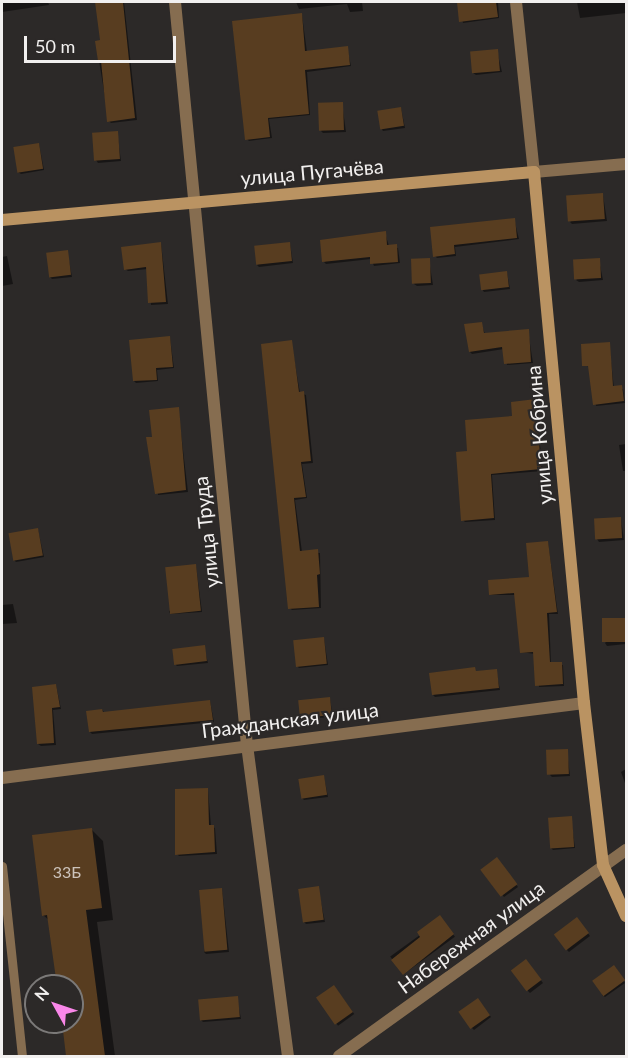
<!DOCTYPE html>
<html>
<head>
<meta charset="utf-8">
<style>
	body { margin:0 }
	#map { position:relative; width:628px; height:1058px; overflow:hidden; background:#2c2928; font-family:Lato,sans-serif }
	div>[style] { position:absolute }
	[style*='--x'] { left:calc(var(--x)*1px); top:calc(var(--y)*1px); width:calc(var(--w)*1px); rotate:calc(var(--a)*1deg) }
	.shadow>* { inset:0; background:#0007; transform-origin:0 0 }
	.building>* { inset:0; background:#583d20; transform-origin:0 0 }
	.service>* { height:9px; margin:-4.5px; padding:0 4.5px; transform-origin:4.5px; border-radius:4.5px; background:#866d50 }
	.minor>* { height:12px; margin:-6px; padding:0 6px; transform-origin:6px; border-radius:6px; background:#866d50 }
	.secondary>* { height:12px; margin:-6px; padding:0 6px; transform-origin:6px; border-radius:6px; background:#ba9362 }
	span { translate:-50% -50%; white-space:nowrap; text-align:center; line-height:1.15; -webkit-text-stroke:4.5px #2c2928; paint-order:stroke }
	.number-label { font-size:16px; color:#ccc3bb }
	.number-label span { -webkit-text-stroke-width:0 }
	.street-label { font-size:20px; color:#f2f0ef }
	.frame { position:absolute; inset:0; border:3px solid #f2f0ef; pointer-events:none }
	.north { position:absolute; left:24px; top:974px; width:60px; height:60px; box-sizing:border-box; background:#2c2928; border:2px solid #7b7978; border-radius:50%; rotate:310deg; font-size:16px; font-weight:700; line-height:24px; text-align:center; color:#f2f0ef }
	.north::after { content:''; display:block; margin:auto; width:21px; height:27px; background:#f987e9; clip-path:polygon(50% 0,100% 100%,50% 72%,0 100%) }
	.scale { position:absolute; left:24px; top:36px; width:152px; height:27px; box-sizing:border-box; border:3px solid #f2f0ef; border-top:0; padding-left:8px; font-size:18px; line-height:21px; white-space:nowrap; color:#f2f0ef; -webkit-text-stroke:4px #2c2928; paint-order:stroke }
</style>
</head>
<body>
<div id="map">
	<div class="shadow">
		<div style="clip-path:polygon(2px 2px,48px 2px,49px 5px,2px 12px)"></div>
		<div style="clip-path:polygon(97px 2px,124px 2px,137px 120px,111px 123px,109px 121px,99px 61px,102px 42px)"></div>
		<div style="clip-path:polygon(296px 2px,362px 2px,363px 11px,350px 12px,347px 4px,299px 9px)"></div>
		<div style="clip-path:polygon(458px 2px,498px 2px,499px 18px,463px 23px)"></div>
		<div style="clip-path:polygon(577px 2px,626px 2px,626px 13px,580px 18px)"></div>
		<div style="clip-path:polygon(302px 15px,307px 52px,347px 47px,351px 66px,307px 72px,310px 115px,269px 119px,272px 138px,249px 141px,247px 139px)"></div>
		<div style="clip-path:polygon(497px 51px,502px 72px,476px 75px,473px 73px)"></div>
		<div style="clip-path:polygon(342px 103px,346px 132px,323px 133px,321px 131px)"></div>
		<div style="clip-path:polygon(401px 108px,405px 128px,383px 131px,381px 128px)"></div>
		<div style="clip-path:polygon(117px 132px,121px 161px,98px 163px,96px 160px)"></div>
		<div style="clip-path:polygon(39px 144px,44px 170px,21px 174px,18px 172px)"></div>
		<div style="clip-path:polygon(603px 195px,607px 221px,572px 224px,570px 222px)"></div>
		<div style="clip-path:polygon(514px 219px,519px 239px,455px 247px,456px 256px,437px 258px,435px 256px,431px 228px)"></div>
		<div style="clip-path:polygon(385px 233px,389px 246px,398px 248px,400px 263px,374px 266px,371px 259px,326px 264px,324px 262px)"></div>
		<div style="clip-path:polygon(161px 243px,168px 304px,151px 305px,148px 269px,128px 271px,125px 269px)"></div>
		<div style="clip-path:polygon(290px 244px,293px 263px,259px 267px,257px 265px)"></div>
		<div style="clip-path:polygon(67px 251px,72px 277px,52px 279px,50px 277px)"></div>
		<div style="clip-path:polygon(7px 256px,13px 284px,2px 286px,2px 257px)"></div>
		<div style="clip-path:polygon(429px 260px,433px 285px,417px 286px,414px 284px)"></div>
		<div style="clip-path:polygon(599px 260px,603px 280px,579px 282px,576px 280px)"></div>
		<div style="clip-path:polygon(507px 273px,510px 289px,484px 292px,482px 289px)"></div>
		<div style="clip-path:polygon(481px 323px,485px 334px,528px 331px,533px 363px,507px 365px,504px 349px,472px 354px,470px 352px)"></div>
		<div style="clip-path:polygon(170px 338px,174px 368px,157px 370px,158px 381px,136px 383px,134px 381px)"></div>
		<div style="clip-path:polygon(291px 341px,300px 393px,306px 395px,313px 463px,302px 464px,307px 498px,295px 500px,302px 552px,320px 553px,321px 608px,292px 610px,290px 608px)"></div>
		<div style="clip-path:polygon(609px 343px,614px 388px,623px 389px,625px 403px,596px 406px,590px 367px,584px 365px)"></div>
		<div style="clip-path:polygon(535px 401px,543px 471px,492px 475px,495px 520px,465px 522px,463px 520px,468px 453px)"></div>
		<div style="clip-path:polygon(178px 408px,188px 492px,158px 495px,153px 438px)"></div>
		<div style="clip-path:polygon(626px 444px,626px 471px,623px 471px,619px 445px)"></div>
		<div style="clip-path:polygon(621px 519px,624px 540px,599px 542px,597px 539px)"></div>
		<div style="clip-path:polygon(38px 530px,44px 557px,16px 562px,14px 560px)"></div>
		<div style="clip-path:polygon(548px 543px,558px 614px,549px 614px,551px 664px,563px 665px,564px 686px,539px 687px,535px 654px,521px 652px,515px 595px,490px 595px,531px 578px)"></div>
		<div style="clip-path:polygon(196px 566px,202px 612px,171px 614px,169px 612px)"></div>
		<div style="clip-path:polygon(13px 604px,17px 623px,2px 624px,2px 605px)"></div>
		<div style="clip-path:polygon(626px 619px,626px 644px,607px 646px,605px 643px)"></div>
		<div style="clip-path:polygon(324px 639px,328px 665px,299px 668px,297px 666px)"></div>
		<div style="clip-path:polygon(204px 647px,208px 663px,177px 666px,175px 664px)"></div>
		<div style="clip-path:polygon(475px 669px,477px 673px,496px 670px,500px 690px,435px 697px,433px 695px)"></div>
		<div style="clip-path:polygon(56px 685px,61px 709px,53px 710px,56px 745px,41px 746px,38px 744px)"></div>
		<div style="clip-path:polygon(330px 699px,333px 717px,303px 719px,301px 717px)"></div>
		<div style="clip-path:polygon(210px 701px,214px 722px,92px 734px,90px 732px,102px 710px,105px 713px)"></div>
		<div style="clip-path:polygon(567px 751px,570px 776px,552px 777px,550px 775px)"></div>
		<div style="clip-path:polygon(626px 769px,626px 786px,621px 772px)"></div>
		<div style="clip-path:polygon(324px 777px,328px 797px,304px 800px,302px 798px)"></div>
		<div style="clip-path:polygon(208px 790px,211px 826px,215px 828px,217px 854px,179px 856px,177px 854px)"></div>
		<div style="clip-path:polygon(571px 818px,575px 848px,553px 850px,551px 848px)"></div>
		<div style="clip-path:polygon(92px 830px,103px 841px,113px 920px,97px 922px,115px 1056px,68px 1056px,63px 1022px,72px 1022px,72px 986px,58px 986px,50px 921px,43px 915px)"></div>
		<div style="clip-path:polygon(499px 861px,518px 887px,504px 897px,482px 869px)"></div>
		<div style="clip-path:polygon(318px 888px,325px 922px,306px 924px,304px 922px)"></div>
		<div style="clip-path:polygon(222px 889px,229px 952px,206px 954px,204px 952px)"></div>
		<div style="left:442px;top:919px;width:22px;height:64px;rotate:54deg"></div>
		<div style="clip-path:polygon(579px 921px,590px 936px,569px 952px,567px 950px)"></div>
		<div style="clip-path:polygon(528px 963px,543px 983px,530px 993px,528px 991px)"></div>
		<div style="clip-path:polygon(616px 968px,625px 983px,605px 997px,602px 995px)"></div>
		<div style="left:336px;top:989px;width:31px;height:20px;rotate:54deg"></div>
		<div style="clip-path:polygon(237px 998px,241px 1019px,203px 1022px,201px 1020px)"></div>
		<div style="clip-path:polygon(480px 1002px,491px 1017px,474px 1030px,472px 1028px)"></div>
	</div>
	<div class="building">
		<div style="clip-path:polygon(95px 2px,123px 2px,135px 118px,107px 122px,101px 61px,98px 61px,95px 41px,100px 40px)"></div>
		<div style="clip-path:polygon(457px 2px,496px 2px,498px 17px,459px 22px)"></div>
		<div style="clip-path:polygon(302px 13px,305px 51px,348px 46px,350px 65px,305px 70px,309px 114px,268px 118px,270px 137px,245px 140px,232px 21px)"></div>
		<div style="left:498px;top:49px;width:22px;height:28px;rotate:85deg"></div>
		<div style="left:343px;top:102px;width:28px;height:25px;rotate:88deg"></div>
		<div style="left:401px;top:107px;width:19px;height:24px;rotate:81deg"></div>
		<div style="left:118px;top:131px;width:28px;height:26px;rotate:86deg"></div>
		<div style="left:39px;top:143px;width:26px;height:26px;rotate:81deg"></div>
		<div style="left:603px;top:193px;width:26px;height:37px;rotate:86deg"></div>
		<div style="clip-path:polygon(515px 218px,517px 238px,454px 245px,455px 254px,433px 257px,430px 227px)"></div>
		<div style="clip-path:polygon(386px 231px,387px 245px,397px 244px,398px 262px,370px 264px,370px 257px,322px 262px,320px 240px)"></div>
		<div style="clip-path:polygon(161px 242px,166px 302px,148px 303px,146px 267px,124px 270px,121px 247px)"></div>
		<div style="left:290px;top:242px;width:19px;height:36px;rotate:84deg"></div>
		<div style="left:68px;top:250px;width:25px;height:22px;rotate:83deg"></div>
		<div style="left:430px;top:258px;width:25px;height:19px;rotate:88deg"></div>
		<div style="left:600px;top:258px;width:20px;height:27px;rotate:87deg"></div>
		<div style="left:507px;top:271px;width:16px;height:28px;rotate:83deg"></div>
		<div style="clip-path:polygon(482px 322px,484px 333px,529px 329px,531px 362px,504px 364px,502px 347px,469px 352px,464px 324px)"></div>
		<div style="clip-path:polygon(170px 336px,173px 367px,156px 368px,157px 380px,133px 381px,129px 340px)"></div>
		<div style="clip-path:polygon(292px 340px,299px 392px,304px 391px,311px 461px,301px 462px,306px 497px,294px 498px,300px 551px,318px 549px,320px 574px,317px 575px,319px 607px,288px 609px,261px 344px)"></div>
		<div style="clip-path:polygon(610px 342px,613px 386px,622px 385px,624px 401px,593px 405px,588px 366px,582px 366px,581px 344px)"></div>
		<div style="clip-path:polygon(536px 399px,541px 469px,491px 474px,494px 518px,461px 521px,456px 452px,467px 451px,465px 420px,512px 416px,511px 402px)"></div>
		<div style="clip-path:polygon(179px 407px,186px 490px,155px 494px,146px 437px,152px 437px,149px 410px)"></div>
		<div style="left:621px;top:517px;width:21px;height:27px;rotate:87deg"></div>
		<div style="left:38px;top:528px;width:28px;height:30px;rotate:80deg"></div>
		<div style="clip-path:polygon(548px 541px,557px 612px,547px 613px,550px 662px,562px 662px,563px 684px,535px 686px,533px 652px,520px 653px,514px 593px,489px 595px,488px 580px,529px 577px,526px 543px)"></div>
		<div style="left:196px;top:564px;width:47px;height:31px;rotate:84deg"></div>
		<div style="left:627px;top:618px;width:24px;height:25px;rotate:90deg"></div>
		<div style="left:324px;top:637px;width:27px;height:31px;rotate:84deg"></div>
		<div style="left:205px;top:645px;width:16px;height:33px;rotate:83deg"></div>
		<div style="clip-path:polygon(475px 667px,476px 671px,497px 669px,499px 688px,432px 695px,429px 673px)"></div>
		<div style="clip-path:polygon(56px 684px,60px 707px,52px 708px,54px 743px,37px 744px,32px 687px)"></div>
		<div style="left:330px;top:697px;width:18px;height:32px;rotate:84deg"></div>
		<div style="clip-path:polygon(210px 700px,213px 720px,89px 732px,86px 711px,102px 709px,103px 712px)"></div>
		<div style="left:568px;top:749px;width:25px;height:22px;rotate:88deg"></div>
		<div style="left:324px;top:775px;width:20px;height:26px;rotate:81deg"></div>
		<div style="clip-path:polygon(208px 788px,209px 825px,214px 825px,215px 852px,175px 855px,175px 789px)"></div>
		<div style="left:572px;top:816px;width:31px;height:24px;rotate:86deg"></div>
		<div style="clip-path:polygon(92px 828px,102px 908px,86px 910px,105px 1056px,66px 1056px,62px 1022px,72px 1022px,72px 986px,57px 986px,47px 915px,42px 916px,32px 835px)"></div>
		<div style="left:497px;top:857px;width:34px;height:21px;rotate:53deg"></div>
		<div style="left:319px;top:886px;width:34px;height:21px;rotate:82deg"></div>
		<div style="left:222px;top:888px;width:62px;height:23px;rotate:85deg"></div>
		<div style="clip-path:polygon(440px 915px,454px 934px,403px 975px,391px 960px,420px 937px,417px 932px)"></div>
		<div style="left:577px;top:917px;width:20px;height:29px;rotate:53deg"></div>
		<div style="left:526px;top:959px;width:26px;height:19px;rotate:53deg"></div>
		<div style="left:614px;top:965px;width:19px;height:27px;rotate:54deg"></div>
		<div style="left:334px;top:985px;width:33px;height:22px;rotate:55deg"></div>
		<div style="left:238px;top:996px;width:21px;height:40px;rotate:85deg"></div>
		<div style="left:478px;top:998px;width:21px;height:24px;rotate:55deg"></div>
	</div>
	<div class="service">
		<div style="--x:2;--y:866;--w:191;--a:84"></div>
	</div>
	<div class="minor">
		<div style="--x:175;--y:2;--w:746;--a:84.47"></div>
		<div style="--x:247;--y:745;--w:314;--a:82.5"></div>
		<div style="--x:516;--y:2;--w:171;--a:84"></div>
		<div style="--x:534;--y:172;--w:92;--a:-5"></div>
		<div style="--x:2;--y:778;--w:587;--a:-7.34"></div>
		<div style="--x:339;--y:1056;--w:353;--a:-35.7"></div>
	</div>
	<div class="secondary">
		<div style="--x:2;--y:220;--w:534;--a:-5.16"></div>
		<div style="--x:534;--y:172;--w:533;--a:84.62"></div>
		<div style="--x:584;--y:703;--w:163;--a:83.3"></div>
		<div style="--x:603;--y:865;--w:56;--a:65.7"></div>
	</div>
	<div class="number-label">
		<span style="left:67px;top:872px">33Б</span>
	</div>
	<div class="street-label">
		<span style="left:312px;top:172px;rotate:-5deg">улица Пугачёва</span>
		<span style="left:539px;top:435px;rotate:-95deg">улица Кобрина</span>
		<span style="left:206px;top:532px;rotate:-96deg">улица Труда</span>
		<span style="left:290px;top:720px;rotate:-7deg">Гражданская улица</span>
		<span style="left:471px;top:937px;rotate:-36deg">Набережная улица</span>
	</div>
	<div class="frame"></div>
	<div class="north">N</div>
	<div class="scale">50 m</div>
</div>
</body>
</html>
